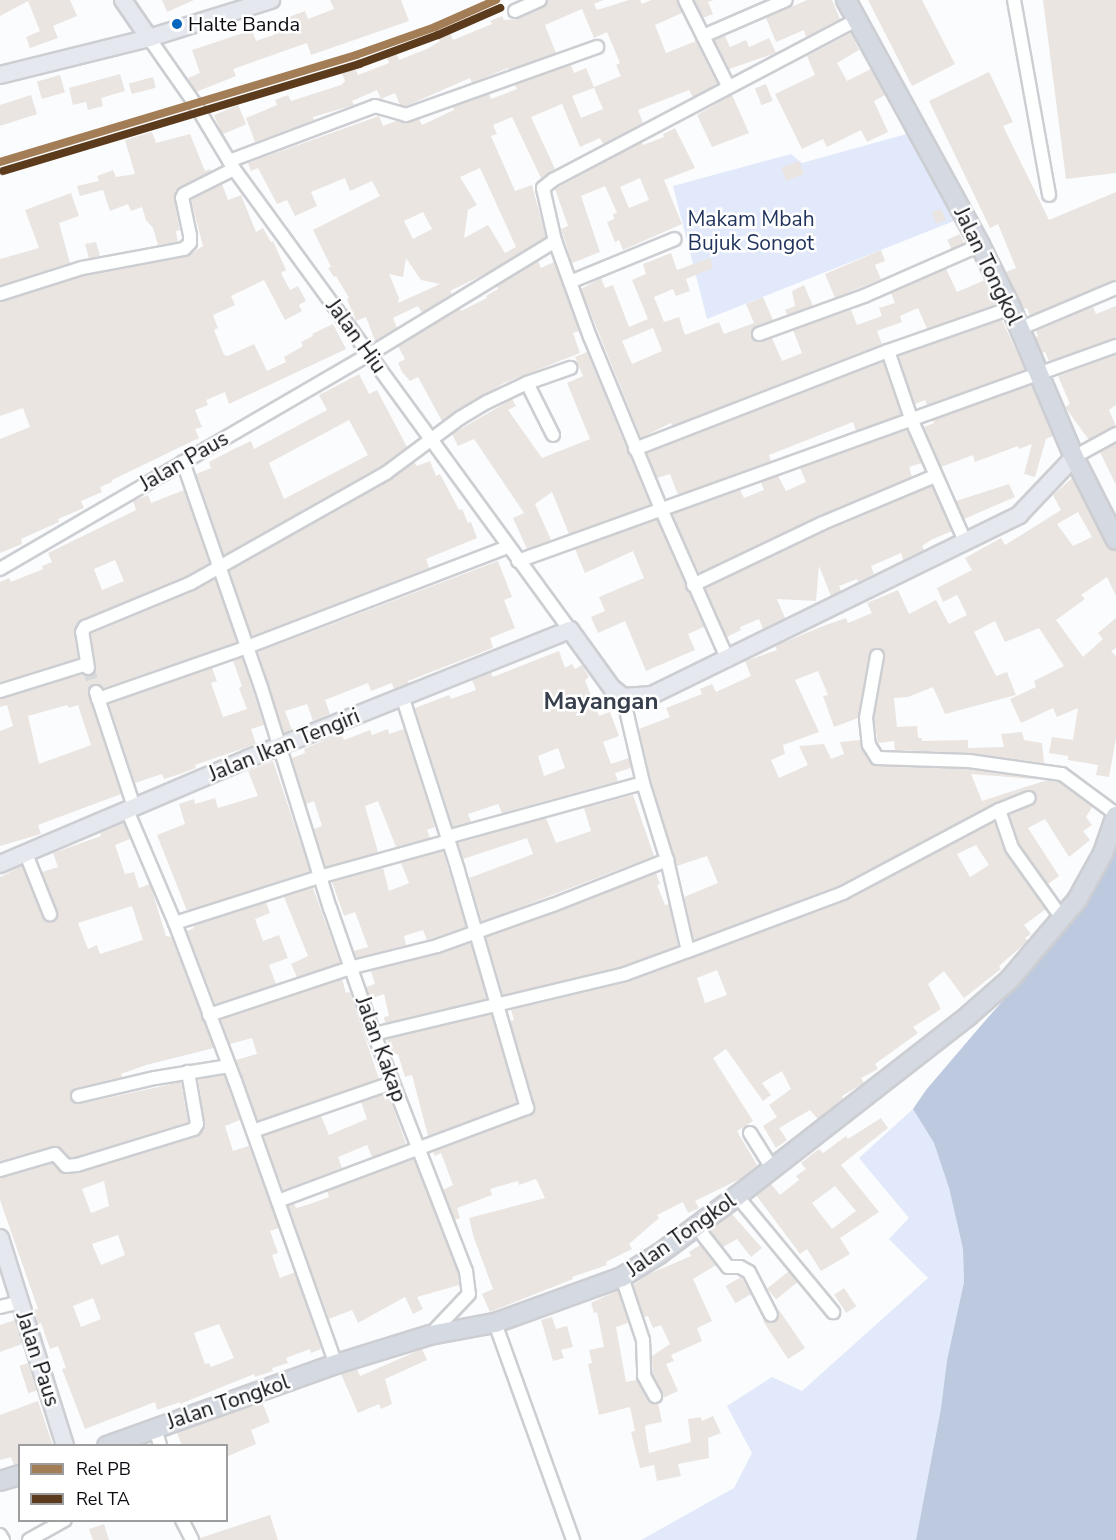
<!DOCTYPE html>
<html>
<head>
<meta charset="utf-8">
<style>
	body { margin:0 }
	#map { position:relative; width:1116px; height:1540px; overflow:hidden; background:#fbfcfe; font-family:"Nunito Sans",sans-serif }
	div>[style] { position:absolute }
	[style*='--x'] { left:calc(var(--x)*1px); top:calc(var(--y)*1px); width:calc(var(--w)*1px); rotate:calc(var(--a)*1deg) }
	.green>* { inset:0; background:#e1e9fa }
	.water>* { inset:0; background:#bdc9df }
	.building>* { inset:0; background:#eae5e1; transform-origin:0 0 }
	.minor-tunnel>* { height:12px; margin-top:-6px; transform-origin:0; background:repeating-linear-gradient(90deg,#d7d8da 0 12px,transparent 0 18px) }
	.roads { filter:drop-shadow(2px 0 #ccced2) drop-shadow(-2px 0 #ccced2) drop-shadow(0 2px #ccced2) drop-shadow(0 -2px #ccced2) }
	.minor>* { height:12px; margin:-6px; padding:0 6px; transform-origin:6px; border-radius:6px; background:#feffff }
	.major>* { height:16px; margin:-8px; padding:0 8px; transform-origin:8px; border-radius:8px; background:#e5e8ee }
	.highway>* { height:18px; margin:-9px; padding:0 9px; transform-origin:9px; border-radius:9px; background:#d5d9e2 }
	.rail-1>* { height:8px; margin:-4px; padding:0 4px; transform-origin:4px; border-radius:4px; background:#a27d56 }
	.rail-2>* { height:8px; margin:-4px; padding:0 4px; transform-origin:4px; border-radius:4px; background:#5b3b1b }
	.dots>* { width:16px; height:16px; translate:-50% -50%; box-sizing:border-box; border:3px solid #fff; border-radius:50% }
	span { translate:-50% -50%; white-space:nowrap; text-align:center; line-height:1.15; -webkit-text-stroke:5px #fff; paint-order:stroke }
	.bus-label { font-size:20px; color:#090b10 }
	.left { translate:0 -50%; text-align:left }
	.park-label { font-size:21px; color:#1f335c }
	.street-label { font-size:21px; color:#090b10 }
	.quarter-label { font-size:24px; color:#383f4c; font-weight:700 }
	.legend { position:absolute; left:18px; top:1444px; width:210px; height:78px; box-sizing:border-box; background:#fff; border:2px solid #9d9d9f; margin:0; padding:8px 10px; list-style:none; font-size:18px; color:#090b10 }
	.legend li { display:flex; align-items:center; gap:12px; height:30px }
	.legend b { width:30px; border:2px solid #9d9d9f }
</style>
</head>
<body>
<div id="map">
	<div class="green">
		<div style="clip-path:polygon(910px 133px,954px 221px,707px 319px,673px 186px,791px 154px,802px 163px)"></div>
		<div style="clip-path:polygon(913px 1109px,934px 1143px,949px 1188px,963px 1249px,964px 1282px,947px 1360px,941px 1408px,916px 1540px,641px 1540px,734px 1488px,752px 1453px,727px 1406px,772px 1377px,802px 1391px,928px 1278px,889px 1239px,909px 1218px,859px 1158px)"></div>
	</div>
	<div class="water">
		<div style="clip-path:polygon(1116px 847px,1116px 1540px,916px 1540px,941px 1408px,947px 1360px,964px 1282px,963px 1249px,949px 1188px,934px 1143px,913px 1109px,926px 1090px,984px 1022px,1048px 950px,1091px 891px)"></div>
	</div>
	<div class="building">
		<div style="clip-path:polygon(0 0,70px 0,77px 16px,53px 26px,58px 38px,30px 48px,26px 37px,40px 31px,28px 1px,0 16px)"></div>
		<div style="clip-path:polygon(162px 0,194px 0,167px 12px)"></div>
		<div style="clip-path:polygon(330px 0,401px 0,409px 21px,311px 55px,307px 43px,233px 69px,236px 76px,196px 92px,190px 82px,188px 78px,200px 73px,192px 50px,252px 30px,256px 41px,279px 33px,275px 22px,305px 11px,308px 19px,334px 9px)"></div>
		<div style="clip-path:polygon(evenodd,548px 0,603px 0,594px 4px,597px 10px,629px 0,640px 0,642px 4px,651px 0,677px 0,682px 13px,655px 25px,666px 53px,696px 41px,717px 84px,693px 97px,689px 90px,638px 110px,643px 123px,603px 144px,600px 138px,580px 147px,562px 104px,531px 117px,555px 169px,541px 178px,512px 117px,493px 125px,497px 134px,491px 136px,515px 191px,532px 185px,546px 237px,489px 272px,450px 291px,452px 294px,422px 313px,418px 306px,393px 318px,397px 328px,375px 341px,366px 317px,356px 321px,347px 299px,349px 298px,336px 276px,334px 277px,328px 268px,331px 267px,313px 230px,380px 196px,372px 181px,350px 191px,345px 178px,311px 192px,317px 206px,295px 216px,287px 200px,277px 204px,258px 168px,251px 171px,248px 163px,379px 116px,383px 126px,396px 121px,408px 123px,419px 119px,422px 125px,454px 110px,453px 107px,458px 105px,489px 94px,491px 99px,517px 89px,515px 85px,571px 65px,574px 73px,586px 68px,594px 87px,621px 76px,616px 65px,620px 63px,607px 32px,594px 38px,582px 9px,545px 25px,556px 53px,509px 70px,508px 68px,472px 83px,470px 78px,406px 106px,400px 105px,395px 93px,381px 99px,377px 90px,352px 101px,354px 105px,313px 117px,314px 120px,255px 142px,246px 118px,277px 105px,275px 100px,288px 95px,291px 101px,341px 85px,345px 81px,341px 71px,354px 66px,358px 75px,389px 63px,386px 55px,395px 51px,399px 60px,427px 49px,440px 41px,438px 38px,450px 33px,453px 40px,492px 24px,490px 21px,502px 16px,504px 20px,518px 19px,544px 7px,548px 0,594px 88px,603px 109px,581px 118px,572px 96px,594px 88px,548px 0,480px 168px,516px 247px,505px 253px,488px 225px,464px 238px,468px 210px,477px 205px,460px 177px,480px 168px,548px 0,423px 212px,432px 229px,413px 239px,404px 221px,423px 212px,548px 0,406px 258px,421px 280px,440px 284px,398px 303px,399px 298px,389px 274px,403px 277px,406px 258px)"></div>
		<div style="clip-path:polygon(694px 0,714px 0,708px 2px,713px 14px,703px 18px)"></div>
		<div style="clip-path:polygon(807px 0,832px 0,840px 19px,806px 37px,804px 30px,776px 42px,766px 18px)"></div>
		<div style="clip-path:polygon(868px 0,922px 0,955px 64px,912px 86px)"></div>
		<div style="clip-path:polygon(1043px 0,1116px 0,1116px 173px,1066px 179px)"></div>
		<div style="clip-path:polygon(851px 33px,859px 50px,837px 63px,847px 81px,871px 69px,885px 95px,874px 101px,888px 132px,867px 142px,861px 130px,827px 147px,823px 139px,802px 149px,775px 94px,815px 75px,807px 56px)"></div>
		<div style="clip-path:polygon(725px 36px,730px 47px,746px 40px,749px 47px,769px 38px,776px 53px,729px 69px,714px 40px)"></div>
		<div style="clip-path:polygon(989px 72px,1013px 122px,1003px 126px,1049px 220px,1116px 192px,1116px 280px,1030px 316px,1027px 308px,1024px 309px,1006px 272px,1016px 268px,998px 224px,990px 228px,929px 101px)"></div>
		<div style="clip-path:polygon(120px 74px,125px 91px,101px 98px,103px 106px,88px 110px,86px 102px,73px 105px,69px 88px)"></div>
		<div style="left:60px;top:75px;width:18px;height:24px;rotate:74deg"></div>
		<div style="left:153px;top:77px;width:11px;height:25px;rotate:75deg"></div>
		<div style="left:766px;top:84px;width:18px;height:12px;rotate:68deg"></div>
		<div style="clip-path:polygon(31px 95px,37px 114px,0 126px,0 105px)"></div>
		<div style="clip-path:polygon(732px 95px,749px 133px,712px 147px,697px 115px)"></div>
		<div style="left:238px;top:105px;width:21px;height:26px;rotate:67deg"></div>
		<div style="clip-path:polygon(evenodd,675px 128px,695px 168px,664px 180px,682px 224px,623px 250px,619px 240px,615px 242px,607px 222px,614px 219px,613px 214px,617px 213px,605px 186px,581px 196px,600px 252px,572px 263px,561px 229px,568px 226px,555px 189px,642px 142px,643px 145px,664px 137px,663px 134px,675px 128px,640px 178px,649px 200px,629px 208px,620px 187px,640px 178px)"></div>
		<div style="clip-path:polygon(152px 132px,156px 143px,190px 134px,205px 171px,210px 169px,211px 171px,177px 190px,174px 199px,180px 230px,176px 231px,178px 242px,158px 245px,153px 228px,146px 220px,142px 207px,131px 211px,128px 204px,110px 211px,103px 190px,80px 196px,77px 186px,99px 181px,97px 176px,113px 170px,116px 177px,135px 174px,125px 140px)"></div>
		<div style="left:799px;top:161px;width:14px;height:19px;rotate:69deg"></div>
		<div style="clip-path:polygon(222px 184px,228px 200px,241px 195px,256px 232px,263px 228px,271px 242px,273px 241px,286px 270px,281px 273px,290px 290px,298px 286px,306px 301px,299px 305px,302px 311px,285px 320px,264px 280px,231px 296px,235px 305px,213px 315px,218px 328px,214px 330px,224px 355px,228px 356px,254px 344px,267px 371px,286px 362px,284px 357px,303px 346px,301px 342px,313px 336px,312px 334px,333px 324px,346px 349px,229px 404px,225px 392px,206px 400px,208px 405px,195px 410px,202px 427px,195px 429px,199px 438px,112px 480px,112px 482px,100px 487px,102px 492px,81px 501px,84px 508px,58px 519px,59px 522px,21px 539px,22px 544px,0 553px,0 439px,30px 427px,23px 408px,0 416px,0 302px,84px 276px,189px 255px,203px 246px,191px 200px)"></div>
		<div style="clip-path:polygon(71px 193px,79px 216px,59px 223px,70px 263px,0 285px,0 259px,39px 248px,25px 210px)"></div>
		<div style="clip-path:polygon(941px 209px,946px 220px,936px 224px,932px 212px)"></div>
		<div style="left:960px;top:234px;width:10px;height:14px;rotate:66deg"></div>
		<div style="clip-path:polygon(96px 242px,100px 256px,89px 258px,85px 244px)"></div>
		<div style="clip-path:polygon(881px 250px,885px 261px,875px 265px,881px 279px,835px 298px,825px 274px)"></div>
		<div style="clip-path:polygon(evenodd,671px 253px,677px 270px,710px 258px,713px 268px,686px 279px,690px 291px,676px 296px,673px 289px,654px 297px,664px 322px,679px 317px,685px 335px,719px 322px,724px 334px,754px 323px,746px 304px,763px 297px,773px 320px,753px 328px,751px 336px,758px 342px,772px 338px,782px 361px,802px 353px,793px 330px,851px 310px,857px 325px,882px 316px,879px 308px,895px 303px,891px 293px,946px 269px,957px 292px,985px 280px,997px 304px,927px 329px,918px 308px,900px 316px,902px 322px,877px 331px,882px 344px,672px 426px,671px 423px,641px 438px,581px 289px,601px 278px,605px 288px,613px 285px,629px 327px,648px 319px,632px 280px,646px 274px,643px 264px,671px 253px,653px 328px,662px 351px,632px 364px,622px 341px,653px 328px)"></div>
		<div style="clip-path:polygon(538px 261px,541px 268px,554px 262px,579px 331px,573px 333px,580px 353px,504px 383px,442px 421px,418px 377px,410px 381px,402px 372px,398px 363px,405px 359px,398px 346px,460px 309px,461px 311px,487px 298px,486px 296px,498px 289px,497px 286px)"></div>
		<div style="clip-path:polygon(804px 285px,813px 306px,787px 315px,785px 310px,795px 306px,792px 291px)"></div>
		<div style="clip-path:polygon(1116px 306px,1116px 338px,1049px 361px,1045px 352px,1042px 353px,1035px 337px,1038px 336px,1036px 331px,1093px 307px,1096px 314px)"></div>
		<div style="clip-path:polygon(1002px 320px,1025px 370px,927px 405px,925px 400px,915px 404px,898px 356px)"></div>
		<div style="clip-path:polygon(587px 352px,650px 505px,569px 534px,552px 492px,535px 504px,551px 540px,527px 549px,513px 518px,524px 513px,474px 439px,458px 446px,452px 434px,512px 399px,516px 406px,508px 410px,542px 458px,590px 439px,567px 383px,583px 376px,575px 357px)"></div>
		<div style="clip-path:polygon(1116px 355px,1116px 405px,1109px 410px,1116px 426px,1089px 440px,1065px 407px,1070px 404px,1058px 376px)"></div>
		<div style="clip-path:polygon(883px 362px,901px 415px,856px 431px,853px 422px,769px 455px,771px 461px,678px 495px,670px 474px,657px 478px,647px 453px)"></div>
		<div style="clip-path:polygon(evenodd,359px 374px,369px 394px,377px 390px,407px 447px,381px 466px,224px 555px,196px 474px,211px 468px,209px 462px,234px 449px,251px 441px,254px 449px,327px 410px,319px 395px,359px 374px,349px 420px,368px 455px,284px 499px,269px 463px,349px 420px)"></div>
		<div style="clip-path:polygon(1031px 385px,1053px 436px,1046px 439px,1035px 477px,1024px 474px,1032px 444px,1019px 449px,1018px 446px,975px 462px,973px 455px,941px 467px,924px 427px,934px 423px,933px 420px)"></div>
		<div style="clip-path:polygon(907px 430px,922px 463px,909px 467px,912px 477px,819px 516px,699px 573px,672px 514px,740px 490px,744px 498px,764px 490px,761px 482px,778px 476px,786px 491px,806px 482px,800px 468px)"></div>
		<div style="clip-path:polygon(1116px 443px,1116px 485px,1100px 452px)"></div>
		<div style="clip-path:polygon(430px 461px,436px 476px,440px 474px,459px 510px,462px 509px,468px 523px,471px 522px,477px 538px,426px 559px,429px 568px,252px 636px,229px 571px,390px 480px,414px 462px,417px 466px)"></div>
		<div style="clip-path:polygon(evenodd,1072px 478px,1106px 545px,1116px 551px,1116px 596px,1107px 577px,1081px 595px,1085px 599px,1056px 620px,1083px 657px,1103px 639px,1098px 633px,1116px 618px,1116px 648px,1111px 651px,1116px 656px,1116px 738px,1109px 777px,1096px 775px,1098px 765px,1068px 760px,1068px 756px,1049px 753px,1052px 737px,1073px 740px,1078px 708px,1057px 717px,1053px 708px,1021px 723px,1010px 699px,1036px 687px,1034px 681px,1064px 666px,1039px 628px,1005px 642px,995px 621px,974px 632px,996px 676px,1007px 672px,1016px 695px,945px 714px,933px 687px,908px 697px,894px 698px,897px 727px,917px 726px,918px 738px,922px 738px,922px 741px,968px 740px,968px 748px,1004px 747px,1001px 734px,1022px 732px,1024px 740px,1042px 743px,1044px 763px,969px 753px,895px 750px,894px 741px,878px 743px,874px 718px,885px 657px,883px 650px,878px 648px,869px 655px,858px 718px,834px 727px,823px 696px,828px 695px,818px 671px,795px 680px,819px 732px,783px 745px,785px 754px,771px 760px,779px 778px,808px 765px,799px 746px,824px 744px,831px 759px,844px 754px,840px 742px,860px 740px,870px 763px,876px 766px,968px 769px,1044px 780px,971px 774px,982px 801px,1047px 780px,1059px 782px,1092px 807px,1086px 817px,1092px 825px,1083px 831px,1090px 840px,1069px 857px,1045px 819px,1028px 828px,1059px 876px,1048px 884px,1019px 844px,1009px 815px,1036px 803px,1035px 792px,1026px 790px,995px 803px,840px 885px,694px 940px,684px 897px,718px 883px,707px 856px,677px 866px,651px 781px,639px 729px,670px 717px,666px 708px,702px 694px,700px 689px,712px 684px,716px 692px,751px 676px,745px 661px,777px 650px,775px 646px,823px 626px,846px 618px,848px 623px,872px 613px,867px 603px,898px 590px,909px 614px,936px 600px,949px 624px,967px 615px,957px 595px,943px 602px,937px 588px,972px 570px,965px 558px,1001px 538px,1005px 545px,1061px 510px,1053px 495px,1072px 478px,1078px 512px,1092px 537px,1073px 546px,1057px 524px,1078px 512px)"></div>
		<div style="clip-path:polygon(1009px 484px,1015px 497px,964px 519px,956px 501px)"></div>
		<div style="clip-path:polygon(932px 486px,952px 531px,931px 540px,922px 546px,924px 550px,903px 560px,901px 553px,871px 566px,874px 574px,858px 582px,857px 579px,839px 586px,841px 591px,831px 596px,819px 566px,816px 601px,777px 599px,785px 618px,763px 629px,759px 619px,740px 627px,741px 630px,727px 637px,705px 588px,826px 531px)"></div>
		<div style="clip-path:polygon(evenodd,184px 490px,209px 563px,187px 576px,81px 620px,74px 633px,78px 658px,0 682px,0 582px,9px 578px,11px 582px,43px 569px,42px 566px,52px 562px,48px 553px,136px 510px,133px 501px,148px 495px,151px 503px,184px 490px,115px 560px,124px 581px,102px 590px,94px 569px,115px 560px)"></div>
		<div style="clip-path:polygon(657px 520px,704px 627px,688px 634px,695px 650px,646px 671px,625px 621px,598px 633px,591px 617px,605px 611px,599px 597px,644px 578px,633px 551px,585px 573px,575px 549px)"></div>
		<div style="clip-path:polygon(498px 561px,512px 597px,504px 600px,515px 628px,490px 638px,493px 648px,408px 681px,409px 683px,394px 689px,392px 683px,371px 691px,368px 683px,325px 700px,330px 714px,313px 721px,307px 704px,285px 711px,292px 730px,284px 733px,258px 652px)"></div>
		<div style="clip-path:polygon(evenodd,215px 579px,237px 642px,103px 688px,94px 684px,88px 690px,121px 794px,38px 825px,41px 834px,0 846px,0 731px,13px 726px,7px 705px,0 707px,0 699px,83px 674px,93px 675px,96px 667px,91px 634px,194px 591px,215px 579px,67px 705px,69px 708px,78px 705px,91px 745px,39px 764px,28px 716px,67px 705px)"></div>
		<div style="clip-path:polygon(evenodd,559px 651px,565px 668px,572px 664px,575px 669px,582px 665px,589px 677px,585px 680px,599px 716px,610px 712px,619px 736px,603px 742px,611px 764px,629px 758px,631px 768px,615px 773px,618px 781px,502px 813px,498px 804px,468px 814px,471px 822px,453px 827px,415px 708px,449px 695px,451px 699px,476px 690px,472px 680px,491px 673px,493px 677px,559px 651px,558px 748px,565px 768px,544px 776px,538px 756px,558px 748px)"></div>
		<div style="clip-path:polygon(242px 657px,264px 725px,251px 729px,256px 744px,195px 765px,196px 768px,177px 775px,164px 779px,162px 774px,135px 783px,109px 704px,212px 668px,217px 681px,211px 683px,223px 717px,247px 709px,239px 688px,242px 686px,233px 661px)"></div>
		<div style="clip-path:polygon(388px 729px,389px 734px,404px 729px,435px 827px,427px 830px,430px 838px,396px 847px,378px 801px,365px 806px,378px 852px,326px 867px,314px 829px,322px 826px,314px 801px,306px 804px,292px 758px,305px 753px,304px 749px,341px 733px,344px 740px,370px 730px,372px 735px)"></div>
		<div style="clip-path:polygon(273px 761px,310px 871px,187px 911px,157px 835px,185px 824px,179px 804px,194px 799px,195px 804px,215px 798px,218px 808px,258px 796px,248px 771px)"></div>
		<div style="clip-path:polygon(633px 795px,654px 856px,482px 922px,469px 878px,533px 854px,527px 838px,463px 859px,458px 843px,546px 818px,556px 843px,591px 831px,584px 808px)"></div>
		<div style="clip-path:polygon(evenodd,994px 822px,1005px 853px,1046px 909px,1024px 925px,1031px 934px,1025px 938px,1028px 941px,999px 966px,1001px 969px,964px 998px,944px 971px,928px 984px,941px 1009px,913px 1027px,918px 1033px,875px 1064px,878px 1069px,861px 1078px,864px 1083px,842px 1096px,843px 1099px,818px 1119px,810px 1110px,779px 1128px,787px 1140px,776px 1148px,763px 1126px,777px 1117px,769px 1105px,791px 1089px,782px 1071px,762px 1083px,771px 1095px,763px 1101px,726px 1049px,713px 1058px,753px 1121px,737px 1131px,757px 1165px,740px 1179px,695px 1201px,699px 1208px,688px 1213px,683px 1202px,657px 1215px,659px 1218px,629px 1244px,632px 1249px,606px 1262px,607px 1265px,572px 1277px,573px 1279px,490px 1312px,482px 1294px,493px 1289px,474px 1238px,469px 1218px,545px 1198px,536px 1179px,519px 1185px,518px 1181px,490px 1189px,492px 1195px,457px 1208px,460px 1218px,455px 1220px,443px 1190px,453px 1185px,441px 1153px,435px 1156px,433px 1152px,534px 1113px,535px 1106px,510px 1021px,514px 1020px,511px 1010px,628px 982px,846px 901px,994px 822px,976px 845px,989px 865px,970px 877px,957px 854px,976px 845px,994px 822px,717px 970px,727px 995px,705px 1003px,697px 978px,717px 970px)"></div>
		<div style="clip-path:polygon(evenodd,124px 823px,130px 839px,115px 845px,125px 874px,134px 872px,139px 888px,150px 884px,166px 936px,171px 937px,214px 1048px,146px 1065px,121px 1074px,122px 1077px,76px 1088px,70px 1097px,72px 1102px,80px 1104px,181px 1082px,188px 1122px,75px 1157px,69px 1157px,61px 1148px,53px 1146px,0 1161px,0 877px,22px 866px,43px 918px,48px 922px,54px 921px,58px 912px,42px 872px,58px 867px,53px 853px,101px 836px,100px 833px,124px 823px,132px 906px,143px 940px,100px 954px,97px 945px,88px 949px,78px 923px,132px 906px)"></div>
		<div style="clip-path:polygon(443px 851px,466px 927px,427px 940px,423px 930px,404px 936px,406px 945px,356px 958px,354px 951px,368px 947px,355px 912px,344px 916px,332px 882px,383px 868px,389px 891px,409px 883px,401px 863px)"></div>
		<div style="clip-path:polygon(656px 873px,660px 884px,657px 885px,665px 905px,669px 904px,678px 946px,623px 966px,503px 995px,486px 937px)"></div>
		<div style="clip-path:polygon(313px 888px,340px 963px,297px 977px,291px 964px,308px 956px,284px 897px)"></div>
		<div style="clip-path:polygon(266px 902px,270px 913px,255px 919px,263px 941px,279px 935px,288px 958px,269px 965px,276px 984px,215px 1004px,187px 931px,194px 928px,193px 926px)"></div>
		<div style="clip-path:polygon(471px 943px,487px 999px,385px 1023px,384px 1017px,389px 1016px,384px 994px,370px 999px,366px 987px,375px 984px,371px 971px,439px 954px)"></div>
		<div style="clip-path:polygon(342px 979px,346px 993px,350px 992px,379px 1079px,258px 1121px,236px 1060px,257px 1054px,252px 1038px,230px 1044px,221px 1020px)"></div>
		<div style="clip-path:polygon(491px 1014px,517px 1103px,428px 1136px,412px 1075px,405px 1077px,398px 1054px,391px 1054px,387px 1039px)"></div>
		<div style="clip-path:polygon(evenodd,224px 1075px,240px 1120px,225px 1126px,233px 1151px,249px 1146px,279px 1228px,270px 1231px,278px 1253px,272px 1255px,280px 1278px,295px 1272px,321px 1349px,311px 1353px,310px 1349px,286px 1358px,288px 1363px,272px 1368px,273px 1371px,255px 1377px,254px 1374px,180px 1404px,180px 1402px,157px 1410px,155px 1402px,85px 1429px,62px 1369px,66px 1368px,58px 1346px,50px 1349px,41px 1323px,38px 1324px,34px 1310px,38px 1309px,0 1200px,0 1178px,52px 1163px,64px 1174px,79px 1173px,196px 1137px,205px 1123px,198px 1079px,224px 1075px,104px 1181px,109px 1206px,91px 1213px,82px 1189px,104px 1181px,224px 1075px,118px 1235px,125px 1255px,101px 1265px,92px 1244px,118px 1235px,224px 1075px,93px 1298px,101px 1319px,81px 1327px,73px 1306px,93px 1298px,224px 1075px,219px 1324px,234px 1358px,211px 1367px,209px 1363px,205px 1364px,194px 1333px,219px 1324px)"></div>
		<div style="clip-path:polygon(388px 1093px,406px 1144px,372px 1157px,367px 1145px,338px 1157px,342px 1168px,283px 1190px,263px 1136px,321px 1116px,329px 1135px,367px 1119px,361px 1102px)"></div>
		<div style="clip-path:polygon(evenodd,881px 1118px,888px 1128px,841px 1165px,879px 1212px,840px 1238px,850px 1254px,821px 1271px,807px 1249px,800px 1254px,756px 1195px,771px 1184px,780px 1195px,799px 1180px,796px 1176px,806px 1169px,801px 1163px,819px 1149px,823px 1153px,846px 1136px,848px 1139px,881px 1118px,835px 1186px,856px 1211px,832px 1229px,812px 1203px,835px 1186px)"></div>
		<div style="clip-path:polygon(414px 1159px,458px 1273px,459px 1285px,417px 1297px,423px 1309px,413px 1314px,405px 1297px,358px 1323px,352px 1310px,329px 1319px,288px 1206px,294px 1204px,296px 1208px,307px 1205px,329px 1197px,327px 1191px)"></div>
		<div style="clip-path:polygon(732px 1214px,762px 1248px,751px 1257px,737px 1239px,723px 1247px,710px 1230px)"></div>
		<div style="clip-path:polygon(700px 1245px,716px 1265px,693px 1279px,712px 1321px,697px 1328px,702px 1341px,671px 1355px,674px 1361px,666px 1364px,678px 1391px,663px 1398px,653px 1376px,652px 1356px,670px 1344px,661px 1325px,653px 1328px,648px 1316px,644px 1317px,633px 1285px,649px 1274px,691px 1256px,689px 1252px)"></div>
		<div style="left:789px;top:1271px;width:14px;height:28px;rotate:51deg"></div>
		<div style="left:741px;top:1277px;width:20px;height:18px;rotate:60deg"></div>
		<div style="left:844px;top:1288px;width:22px;height:12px;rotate:56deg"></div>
		<div style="clip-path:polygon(618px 1290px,628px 1323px,616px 1327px,626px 1382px,637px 1380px,648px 1400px,658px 1403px,662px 1422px,646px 1425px,645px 1428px,649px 1453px,691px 1442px,688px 1419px,701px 1417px,702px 1421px,713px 1416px,721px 1433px,708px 1438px,709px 1458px,678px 1464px,681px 1476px,657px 1481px,654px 1465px,640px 1468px,631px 1432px,635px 1431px,630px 1407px,599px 1415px,588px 1364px,592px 1363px,589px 1350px,604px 1347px,597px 1312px,594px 1313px,591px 1303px)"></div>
		<div style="clip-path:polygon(779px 1310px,805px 1348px,788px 1359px,763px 1321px,775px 1322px)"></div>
		<div style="clip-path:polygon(552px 1317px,556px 1329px,567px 1326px,573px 1347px,561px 1350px,564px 1358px,553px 1361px,541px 1320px)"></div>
		<div style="clip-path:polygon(15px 1320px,22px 1344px,0 1352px,0 1325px)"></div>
		<div style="clip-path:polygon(422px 1349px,427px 1360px,385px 1379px,392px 1404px,381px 1409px,379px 1404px,358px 1413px,341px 1374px,357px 1369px,360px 1376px)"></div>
		<div style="left:28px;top:1363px;width:29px;height:9px;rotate:72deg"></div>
		<div style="clip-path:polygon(38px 1401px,53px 1446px,20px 1446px,20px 1464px,14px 1465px,11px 1457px,0 1460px,0 1415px)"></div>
		<div style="clip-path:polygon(262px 1402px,270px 1422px,251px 1430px,256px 1444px,226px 1457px,226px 1446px,182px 1446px,177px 1433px)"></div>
		<div style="clip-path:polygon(270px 1515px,278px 1540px,200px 1540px,200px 1538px)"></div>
		<div style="clip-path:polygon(104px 1524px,109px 1540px,93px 1540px,89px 1529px)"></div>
	</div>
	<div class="minor-tunnel">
		<div style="--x:88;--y:668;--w:25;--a:72"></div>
	</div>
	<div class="roads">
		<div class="minor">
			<div style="--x:685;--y:0;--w:96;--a:63.4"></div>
			<div style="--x:1014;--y:0;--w:198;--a:79.8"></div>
			<div style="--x:515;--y:11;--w:27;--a:-24"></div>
			<div style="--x:703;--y:36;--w:90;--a:-23.4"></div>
			<div style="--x:149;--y:38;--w:80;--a:55.1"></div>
			<div style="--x:195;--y:104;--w:76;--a:59"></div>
			<div style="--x:234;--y:169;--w:570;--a:53.91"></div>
			<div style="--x:229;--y:161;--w:156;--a:-20.6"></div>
			<div style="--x:375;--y:106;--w:32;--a:16"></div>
			<div style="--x:406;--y:115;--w:203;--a:-19.6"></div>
			<div style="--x:570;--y:282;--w:113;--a:-22.3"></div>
			<div style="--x:0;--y:294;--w:86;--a:-17.6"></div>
			<div style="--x:82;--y:268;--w:104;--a:-10.6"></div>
			<div style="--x:184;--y:249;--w:8;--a:-45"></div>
			<div style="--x:190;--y:243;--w:8;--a:-90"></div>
			<div style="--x:190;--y:235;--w:38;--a:-102"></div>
			<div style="--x:182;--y:198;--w:4;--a:-63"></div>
			<div style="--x:184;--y:194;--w:56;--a:-26.6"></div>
			<div style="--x:1019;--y:329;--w:105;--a:-22.9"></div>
			<div style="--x:759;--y:334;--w:112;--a:-19.9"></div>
			<div style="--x:864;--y:296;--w:127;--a:-23.7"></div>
			<div style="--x:888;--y:351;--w:74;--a:71.1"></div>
			<div style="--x:912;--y:421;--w:131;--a:66.2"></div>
			<div style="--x:527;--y:383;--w:58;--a:63.4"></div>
			<div style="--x:635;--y:449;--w:271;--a:-21.2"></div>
			<div style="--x:888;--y:351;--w:130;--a:-19.3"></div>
			<div style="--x:1074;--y:457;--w:48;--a:-28.7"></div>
			<div style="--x:183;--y:462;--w:238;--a:70.9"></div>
			<div style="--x:261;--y:687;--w:232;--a:72.7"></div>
			<div style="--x:330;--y:908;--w:133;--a:70.8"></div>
			<div style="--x:374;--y:1034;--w:254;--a:68.8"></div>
			<div style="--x:466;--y:1271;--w:23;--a:83"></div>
			<div style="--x:469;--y:1294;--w:55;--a:133.5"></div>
			<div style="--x:518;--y:561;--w:635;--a:-19.78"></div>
			<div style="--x:0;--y:569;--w:428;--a:-30.2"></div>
			<div style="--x:370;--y:354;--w:217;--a:-31.4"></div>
			<div style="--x:693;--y:585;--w:144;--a:-25.5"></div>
			<div style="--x:823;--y:523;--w:121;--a:-22.8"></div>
			<div style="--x:877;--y:656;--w:63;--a:100.1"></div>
			<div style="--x:866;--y:718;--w:27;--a:84"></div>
			<div style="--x:869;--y:745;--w:15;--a:58"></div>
			<div style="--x:877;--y:758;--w:92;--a:1.9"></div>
			<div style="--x:969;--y:761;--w:94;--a:8"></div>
			<div style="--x:1062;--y:774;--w:67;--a:36.5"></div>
			<div style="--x:728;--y:660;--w:165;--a:-113.9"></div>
			<div style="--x:661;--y:509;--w:186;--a:-112.4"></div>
			<div style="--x:590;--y:337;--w:102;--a:-110"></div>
			<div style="--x:555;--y:241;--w:54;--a:-102.8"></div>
			<div style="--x:543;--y:188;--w:13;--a:-39"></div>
			<div style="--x:553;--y:180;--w:344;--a:-27.8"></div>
			<div style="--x:88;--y:668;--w:36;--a:-99"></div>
			<div style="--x:82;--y:632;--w:6;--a:-59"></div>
			<div style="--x:85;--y:627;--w:115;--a:-22.5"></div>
			<div style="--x:191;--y:583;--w:224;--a:-29.4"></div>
			<div style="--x:386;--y:473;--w:92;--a:-36.6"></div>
			<div style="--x:460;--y:418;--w:31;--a:-31"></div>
			<div style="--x:487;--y:402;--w:44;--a:-25.4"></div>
			<div style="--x:527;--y:383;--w:46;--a:-19.2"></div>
			<div style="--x:0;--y:691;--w:91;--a:-17.2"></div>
			<div style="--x:96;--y:692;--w:121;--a:71.7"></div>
			<div style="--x:623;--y:697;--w:88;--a:76.9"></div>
			<div style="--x:643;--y:783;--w:81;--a:72.7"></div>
			<div style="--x:667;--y:860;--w:93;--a:77"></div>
			<div style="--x:98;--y:699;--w:158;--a:-19.2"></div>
			<div style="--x:247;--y:647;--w:279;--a:-21"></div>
			<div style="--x:127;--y:810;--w:123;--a:67"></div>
			<div style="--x:175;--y:923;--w:169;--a:69.2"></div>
			<div style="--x:235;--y:1081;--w:300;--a:70.4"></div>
			<div style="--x:999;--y:810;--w:40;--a:71.1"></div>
			<div style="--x:1012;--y:848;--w:86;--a:54.5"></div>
			<div style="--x:447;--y:837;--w:203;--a:-15.4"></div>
			<div style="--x:26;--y:854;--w:65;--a:68.2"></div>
			<div style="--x:175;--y:923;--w:151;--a:-17.7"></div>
			<div style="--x:319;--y:877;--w:135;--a:-15.5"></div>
			<div style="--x:209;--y:1015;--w:152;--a:-18.4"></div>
			<div style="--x:353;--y:967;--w:87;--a:-14"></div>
			<div style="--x:437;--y:946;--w:123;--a:-19.5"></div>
			<div style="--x:553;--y:905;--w:123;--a:-21.5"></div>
			<div style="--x:374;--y:1034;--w:258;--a:-13.4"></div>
			<div style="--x:625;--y:974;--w:67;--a:-20.1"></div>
			<div style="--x:688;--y:951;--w:165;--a:-20.5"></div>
			<div style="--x:843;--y:893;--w:177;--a:-28"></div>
			<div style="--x:999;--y:810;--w:32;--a:-22"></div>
			<div style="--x:78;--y:1096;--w:79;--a:-13.2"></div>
			<div style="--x:155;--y:1078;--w:75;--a:-9.2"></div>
			<div style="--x:253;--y:1131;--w:147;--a:-19.1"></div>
			<div style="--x:750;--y:1133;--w:41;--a:57.8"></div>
			<div style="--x:0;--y:1170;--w:57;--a:-16.2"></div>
			<div style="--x:55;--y:1154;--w:16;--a:47"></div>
			<div style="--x:66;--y:1166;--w:11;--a:-5"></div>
			<div style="--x:77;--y:1165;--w:122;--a:-17.1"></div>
			<div style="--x:194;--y:1129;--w:6;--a:-59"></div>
			<div style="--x:197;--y:1124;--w:53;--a:-99.8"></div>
			<div style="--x:737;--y:1196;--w:151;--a:50.4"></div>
			<div style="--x:278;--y:1201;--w:266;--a:-20.5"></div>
			<div style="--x:527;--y:1108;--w:248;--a:-106.2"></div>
			<div style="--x:458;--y:870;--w:183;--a:-107.8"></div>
			<div style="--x:696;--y:1226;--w:52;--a:52"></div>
			<div style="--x:728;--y:1267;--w:12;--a:0"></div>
			<div style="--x:740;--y:1267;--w:10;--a:29"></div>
			<div style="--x:749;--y:1272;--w:48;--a:62.9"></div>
			<div style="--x:622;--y:1277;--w:66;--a:71.6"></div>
			<div style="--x:643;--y:1340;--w:36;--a:88"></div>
			<div style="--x:644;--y:1376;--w:23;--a:61"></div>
			<div style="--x:0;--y:1307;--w:21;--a:-14"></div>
			<div style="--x:495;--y:1323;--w:231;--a:70.2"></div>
			<div style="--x:155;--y:1428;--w:19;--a:74"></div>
			<div style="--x:182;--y:1520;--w:22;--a:63"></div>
			<div style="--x:0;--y:1535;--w:6;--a:59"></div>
			<div style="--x:29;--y:1540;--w:41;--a:-29.1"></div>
		</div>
		<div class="major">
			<div style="--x:123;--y:0;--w:46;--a:55.6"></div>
			<div style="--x:0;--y:75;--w:154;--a:-13.9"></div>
			<div style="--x:149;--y:38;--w:128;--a:-17.3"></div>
			<div style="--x:0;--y:864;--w:268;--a:-23"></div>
			<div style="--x:247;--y:759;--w:348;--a:-21.8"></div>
			<div style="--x:570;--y:630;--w:72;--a:54.1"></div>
			<div style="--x:612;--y:688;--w:14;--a:39"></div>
			<div style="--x:623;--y:697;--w:29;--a:-4"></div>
			<div style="--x:652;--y:695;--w:409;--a:-26.1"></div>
			<div style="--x:1019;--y:515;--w:80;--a:-46.5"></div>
			<div style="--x:0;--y:1238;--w:218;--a:72.6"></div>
		</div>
		<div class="highway">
			<div style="--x:846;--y:0;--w:279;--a:61.3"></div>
			<div style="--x:980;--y:245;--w:70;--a:63.8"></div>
			<div style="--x:1011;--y:308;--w:162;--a:67.1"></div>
			<div style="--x:1074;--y:457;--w:93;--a:63.2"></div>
			<div style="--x:107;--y:1446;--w:243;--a:-19.7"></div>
			<div style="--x:336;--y:1364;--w:98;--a:-17.1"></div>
			<div style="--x:430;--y:1335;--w:66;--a:-10.5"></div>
			<div style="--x:495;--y:1323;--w:135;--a:-19.9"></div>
			<div style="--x:622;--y:1277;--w:44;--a:-31.9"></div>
			<div style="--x:659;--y:1254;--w:97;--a:-36.6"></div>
			<div style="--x:737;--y:1196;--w:293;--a:-37.9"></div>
			<div style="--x:968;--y:1016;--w:55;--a:-41.3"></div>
			<div style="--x:1009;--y:980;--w:105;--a:-49.6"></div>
			<div style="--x:1077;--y:900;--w:54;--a:-61"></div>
			<div style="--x:1103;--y:853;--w:39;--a:-71"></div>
			<div style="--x:0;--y:1481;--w:21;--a:-17"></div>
		</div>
	</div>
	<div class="rail-1">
		<div style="--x:0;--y:162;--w:372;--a:-16.7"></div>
		<div style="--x:356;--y:55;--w:84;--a:-19.5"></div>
		<div style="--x:435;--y:27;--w:67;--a:-23.9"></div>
	</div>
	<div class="rail-2">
		<div style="--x:3;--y:171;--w:372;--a:-16.7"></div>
		<div style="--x:359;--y:64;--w:84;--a:-20.2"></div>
		<div style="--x:438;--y:35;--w:68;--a:-23.5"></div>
	</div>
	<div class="dots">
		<div style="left:177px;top:24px;background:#0065bd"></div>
	</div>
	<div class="bus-label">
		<span class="left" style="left:188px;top:24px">Halte Banda</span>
	</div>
	<div class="park-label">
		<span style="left:751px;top:231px">Makam Mbah<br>Bujuk Songot</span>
	</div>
	<div class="street-label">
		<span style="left:988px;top:266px;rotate:64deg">Jalan Tongkol</span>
		<span style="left:356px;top:336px;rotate:54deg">Jalan Hiu</span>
		<span style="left:184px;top:461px;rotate:-30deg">Jalan Paus</span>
		<span style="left:284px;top:745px;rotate:-22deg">Jalan Ikan Tengiri</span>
		<span style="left:381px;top:1049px;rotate:70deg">Jalan Kakap</span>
		<span style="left:681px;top:1235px;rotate:-35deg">Jalan Tongkol</span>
		<span style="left:38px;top:1359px;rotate:72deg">Jalan Paus</span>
		<span style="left:228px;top:1402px;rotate:-19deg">Jalan Tongkol</span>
	</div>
	<div class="quarter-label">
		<span style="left:601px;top:702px">Mayangan</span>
	</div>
	<ul class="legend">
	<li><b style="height:8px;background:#a27d56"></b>Rel PB</li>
	<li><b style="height:8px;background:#5b3b1b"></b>Rel TA</li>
	</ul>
</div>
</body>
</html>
